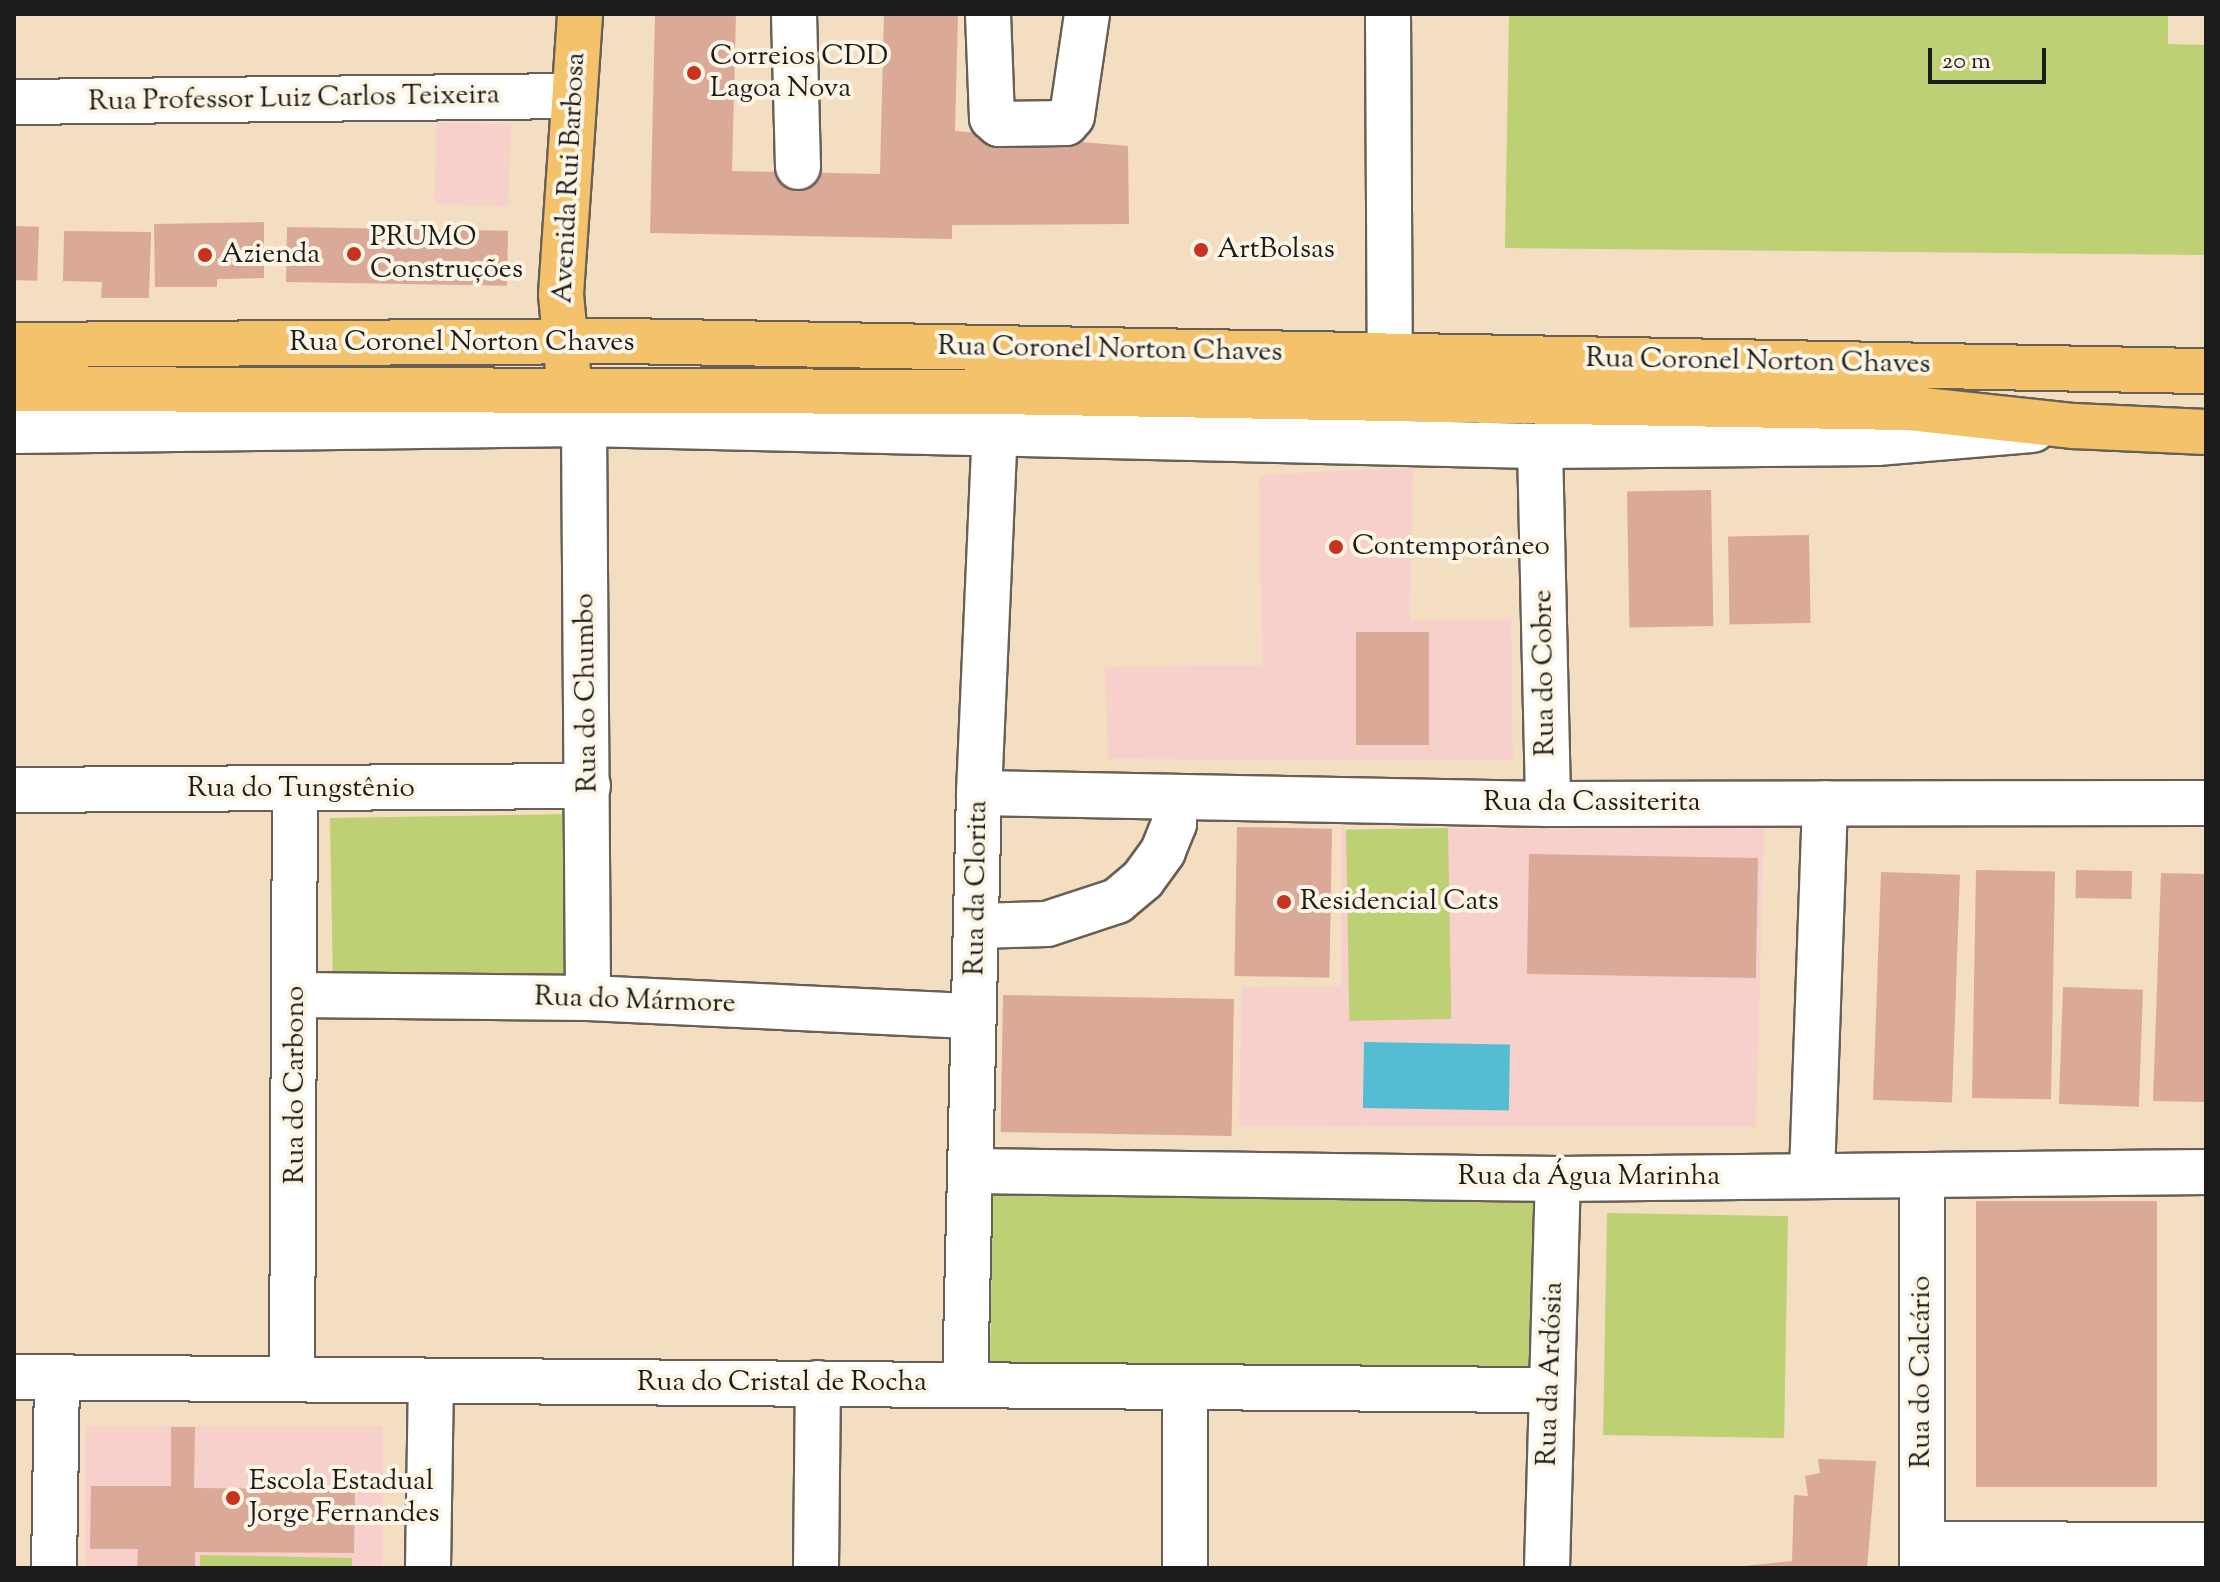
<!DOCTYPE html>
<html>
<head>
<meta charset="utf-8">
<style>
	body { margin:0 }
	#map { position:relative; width:2220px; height:1582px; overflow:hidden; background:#f4dec1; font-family:"Sorts Mill Goudy",serif }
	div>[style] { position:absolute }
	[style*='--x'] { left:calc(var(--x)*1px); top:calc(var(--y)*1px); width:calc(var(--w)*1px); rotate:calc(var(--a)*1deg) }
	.built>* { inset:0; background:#f7d0cb; transform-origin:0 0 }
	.green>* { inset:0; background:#bdd074; transform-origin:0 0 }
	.water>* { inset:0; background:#55bdd3; transform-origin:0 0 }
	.building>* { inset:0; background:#daa998; transform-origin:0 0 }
	.roads { filter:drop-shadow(2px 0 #686056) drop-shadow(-2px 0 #686056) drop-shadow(0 2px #686056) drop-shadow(0 -2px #686056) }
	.minor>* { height:44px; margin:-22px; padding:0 22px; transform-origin:22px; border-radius:22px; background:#fff }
	.major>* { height:44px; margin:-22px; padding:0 22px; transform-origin:22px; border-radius:22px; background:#f3c26a }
	.dots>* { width:22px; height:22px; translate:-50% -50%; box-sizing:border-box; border:4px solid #fcf5e5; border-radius:50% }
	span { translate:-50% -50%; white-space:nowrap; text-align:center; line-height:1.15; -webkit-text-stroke:8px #fcf5e5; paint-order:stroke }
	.poi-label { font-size:28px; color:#1c1c1c }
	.left { translate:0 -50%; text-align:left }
	.street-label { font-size:28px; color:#1c1c1c }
	.frame { position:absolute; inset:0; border:16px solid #1c1c1c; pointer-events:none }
	.scale { position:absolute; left:1928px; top:48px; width:118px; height:36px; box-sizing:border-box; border:4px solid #1c1c1c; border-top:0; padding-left:10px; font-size:24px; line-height:28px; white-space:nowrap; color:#1c1c1c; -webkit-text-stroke:6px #fcf5e5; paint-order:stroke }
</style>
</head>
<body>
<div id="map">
	<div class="built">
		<div style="left:437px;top:122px;width:74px;height:82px;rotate:2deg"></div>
		<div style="clip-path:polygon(1413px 467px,1410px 620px,1511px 619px,1513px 760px,1108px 759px,1105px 667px,1262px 665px,1259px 475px)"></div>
		<div style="clip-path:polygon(1764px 828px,1756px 1127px,1239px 1126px,1242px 987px,1341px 986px,1341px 829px)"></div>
		<div style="left:85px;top:1426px;width:298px;height:142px"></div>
	</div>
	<div class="green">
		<div style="clip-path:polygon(1509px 14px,2168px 14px,2168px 44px,2206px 45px,2206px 255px,1505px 248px)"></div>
		<div style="left:566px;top:814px;width:167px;height:236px;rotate:89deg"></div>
		<div style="left:1448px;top:828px;width:191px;height:102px;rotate:89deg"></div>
		<div style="left:993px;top:1188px;width:547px;height:182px;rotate:1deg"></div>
		<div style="left:1607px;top:1213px;width:181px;height:222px;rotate:1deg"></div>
		<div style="clip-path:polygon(200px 1555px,352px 1558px,352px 1568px,200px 1568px)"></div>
	</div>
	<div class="water">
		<div style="left:1364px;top:1042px;width:146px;height:66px;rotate:1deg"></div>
	</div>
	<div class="building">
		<div style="clip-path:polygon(655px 14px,736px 14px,732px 171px,880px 174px,884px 14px,958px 14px,955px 131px,1128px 146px,1129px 224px,952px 225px,952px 239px,650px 233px)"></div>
		<div style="clip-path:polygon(264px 222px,264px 278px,217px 279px,217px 287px,155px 287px,154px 224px)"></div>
		<div style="left:14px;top:226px;width:25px;height:54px;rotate:2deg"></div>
		<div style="left:287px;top:227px;width:221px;height:55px;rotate:1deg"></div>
		<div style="clip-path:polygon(64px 231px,151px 232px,149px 298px,101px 298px,102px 282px,63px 281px)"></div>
		<div style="left:1711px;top:490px;width:136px;height:84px;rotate:89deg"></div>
		<div style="left:1809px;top:535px;width:88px;height:81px;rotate:89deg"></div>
		<div style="left:1356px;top:632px;width:73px;height:113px"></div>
		<div style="left:1237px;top:827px;width:95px;height:149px;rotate:1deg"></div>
		<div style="left:1529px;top:854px;width:229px;height:120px;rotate:1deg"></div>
		<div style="left:1976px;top:870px;width:79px;height:228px;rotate:1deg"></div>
		<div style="left:2076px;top:870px;width:56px;height:28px;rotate:1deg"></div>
		<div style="left:1881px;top:872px;width:79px;height:228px;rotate:2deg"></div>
		<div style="clip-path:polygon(2161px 873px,2206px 874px,2206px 1102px,2153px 1101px)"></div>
		<div style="left:2063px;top:987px;width:80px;height:117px;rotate:2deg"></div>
		<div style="left:1003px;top:995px;width:231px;height:137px;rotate:1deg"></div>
		<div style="left:1976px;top:1201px;width:181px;height:286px"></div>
		<div style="clip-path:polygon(171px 1427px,195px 1427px,194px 1488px,355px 1489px,354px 1553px,195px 1552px,195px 1568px,137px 1568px,138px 1549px,90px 1549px,91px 1486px,171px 1486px)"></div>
		<div style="clip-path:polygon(1818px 1459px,1876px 1461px,1867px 1568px,1724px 1568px,1792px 1561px,1794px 1495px,1808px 1496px,1805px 1476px,1820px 1473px)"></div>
	</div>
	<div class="roads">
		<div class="minor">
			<div style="--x:794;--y:14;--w:153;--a:88.5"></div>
			<div style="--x:988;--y:14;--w:104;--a:87.8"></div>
			<div style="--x:992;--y:118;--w:9;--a:41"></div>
			<div style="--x:999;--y:124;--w:67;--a:-0.9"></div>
			<div style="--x:1066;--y:123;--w:9;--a:-49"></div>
			<div style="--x:1072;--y:116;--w:103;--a:-81.6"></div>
			<div style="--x:1388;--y:14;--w:340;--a:89.7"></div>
			<div style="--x:14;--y:102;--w:560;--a:-0.61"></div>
			<div style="--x:574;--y:395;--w:31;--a:71"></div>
			<div style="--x:584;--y:424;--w:574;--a:89.6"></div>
			<div style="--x:14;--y:431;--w:570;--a:-0.7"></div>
			<div style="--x:584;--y:424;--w:956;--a:1.32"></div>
			<div style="--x:1540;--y:446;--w:337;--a:-0.5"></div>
			<div style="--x:1877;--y:443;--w:156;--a:-4.8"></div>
			<div style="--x:1540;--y:446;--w:358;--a:88.7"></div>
			<div style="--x:14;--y:790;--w:574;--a:-0.4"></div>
			<div style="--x:979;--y:793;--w:569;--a:1.11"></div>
			<div style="--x:1548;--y:804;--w:658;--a:-0.09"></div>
			<div style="--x:976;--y:926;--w:71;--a:-1.6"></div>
			<div style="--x:1047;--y:924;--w:74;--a:-18.2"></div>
			<div style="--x:1117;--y:901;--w:34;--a:-40"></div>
			<div style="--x:1143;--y:879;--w:34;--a:-54"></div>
			<div style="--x:1163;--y:851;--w:29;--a:-68"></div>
			<div style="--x:1174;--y:824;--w:27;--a:-90"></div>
			<div style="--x:297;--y:995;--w:291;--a:0.6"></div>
			<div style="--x:588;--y:998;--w:386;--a:2.7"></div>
			<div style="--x:971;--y:1171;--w:587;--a:0.78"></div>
			<div style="--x:1558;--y:1179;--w:648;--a:-0.62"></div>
			<div style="--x:1812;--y:1175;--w:372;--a:-88"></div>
			<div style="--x:14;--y:1377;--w:1535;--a:0.49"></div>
			<div style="--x:292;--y:1379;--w:589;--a:-89.71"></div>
			<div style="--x:965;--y:1385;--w:592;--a:-88.65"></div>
			<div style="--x:979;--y:793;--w:389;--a:-87.5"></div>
			<div style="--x:1185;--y:1387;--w:181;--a:90"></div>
			<div style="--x:1922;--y:1544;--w:284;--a:0.2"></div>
			<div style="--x:54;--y:1568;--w:191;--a:-89.1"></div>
			<div style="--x:428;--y:1568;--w:187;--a:-89.1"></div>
			<div style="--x:816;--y:1568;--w:185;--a:-89.4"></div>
			<div style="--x:1547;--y:1568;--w:389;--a:-88.4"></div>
			<div style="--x:1922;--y:1568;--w:391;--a:-90"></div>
		</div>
		<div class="major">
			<div style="--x:14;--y:345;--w:609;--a:-0.38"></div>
			<div style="--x:623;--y:341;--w:1583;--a:1.09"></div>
			<div style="--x:568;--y:371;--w:77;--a:-95.2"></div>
			<div style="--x:561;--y:294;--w:281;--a:-86.1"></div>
			<div style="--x:14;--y:389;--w:982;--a:0.18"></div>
			<div style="--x:996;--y:392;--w:911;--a:1.01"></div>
			<div style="--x:1907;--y:408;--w:168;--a:6.2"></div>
			<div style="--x:2074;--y:426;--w:132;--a:2.6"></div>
		</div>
	</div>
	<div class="dots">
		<div style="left:694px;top:73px;background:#c8321e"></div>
		<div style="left:1201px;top:250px;background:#c8321e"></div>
		<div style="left:354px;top:254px;background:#c8321e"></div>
		<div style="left:205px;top:255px;background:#c8321e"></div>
		<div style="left:1336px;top:547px;background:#c8321e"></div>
		<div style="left:1284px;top:902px;background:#c8321e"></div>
		<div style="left:233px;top:1498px;background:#c8321e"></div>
	</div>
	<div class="poi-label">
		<span class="left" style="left:710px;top:73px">Correios CDD<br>Lagoa Nova</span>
		<span class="left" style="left:370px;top:254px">PRUMO<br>Construções</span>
		<span class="left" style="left:1217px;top:250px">ArtBolsas</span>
		<span class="left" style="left:221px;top:255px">Azienda</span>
		<span class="left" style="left:1352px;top:547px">Contemporâneo</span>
		<span class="left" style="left:1300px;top:902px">Residencial Cats</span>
		<span class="left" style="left:249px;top:1498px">Escola Estadual<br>Jorge Fernandes</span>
	</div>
	<div class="street-label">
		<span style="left:294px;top:99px;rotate:-1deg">Rua Professor Luiz Carlos Teixeira</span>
		<span style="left:570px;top:178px;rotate:-87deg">Avenida Rui Barbosa</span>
		<span style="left:462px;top:343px">Rua Coronel Norton Chaves</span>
		<span style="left:1110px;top:350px;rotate:1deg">Rua Coronel Norton Chaves</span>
		<span style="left:1758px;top:362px;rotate:1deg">Rua Coronel Norton Chaves</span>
		<span style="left:1545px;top:673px;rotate:-91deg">Rua do Cobre</span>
		<span style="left:587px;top:693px;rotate:-91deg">Rua do Chumbo</span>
		<span style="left:301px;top:789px">Rua do Tungstênio</span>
		<span style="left:1592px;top:803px">Rua da Cassiterita</span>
		<span style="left:977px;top:888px;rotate:-89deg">Rua da Clorita</span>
		<span style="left:635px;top:1001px;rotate:2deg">Rua do Mármore</span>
		<span style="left:296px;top:1085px;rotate:-90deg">Rua do Carbono</span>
		<span style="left:1589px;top:1177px">Rua da Água Marinha</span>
		<span style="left:1922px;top:1372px;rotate:-90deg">Rua do Calcário</span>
		<span style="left:1551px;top:1374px;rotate:-88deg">Rua da Ardósia</span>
		<span style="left:782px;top:1383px">Rua do Cristal de Rocha</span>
	</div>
	<div class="frame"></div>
	<div class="scale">20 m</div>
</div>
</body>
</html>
